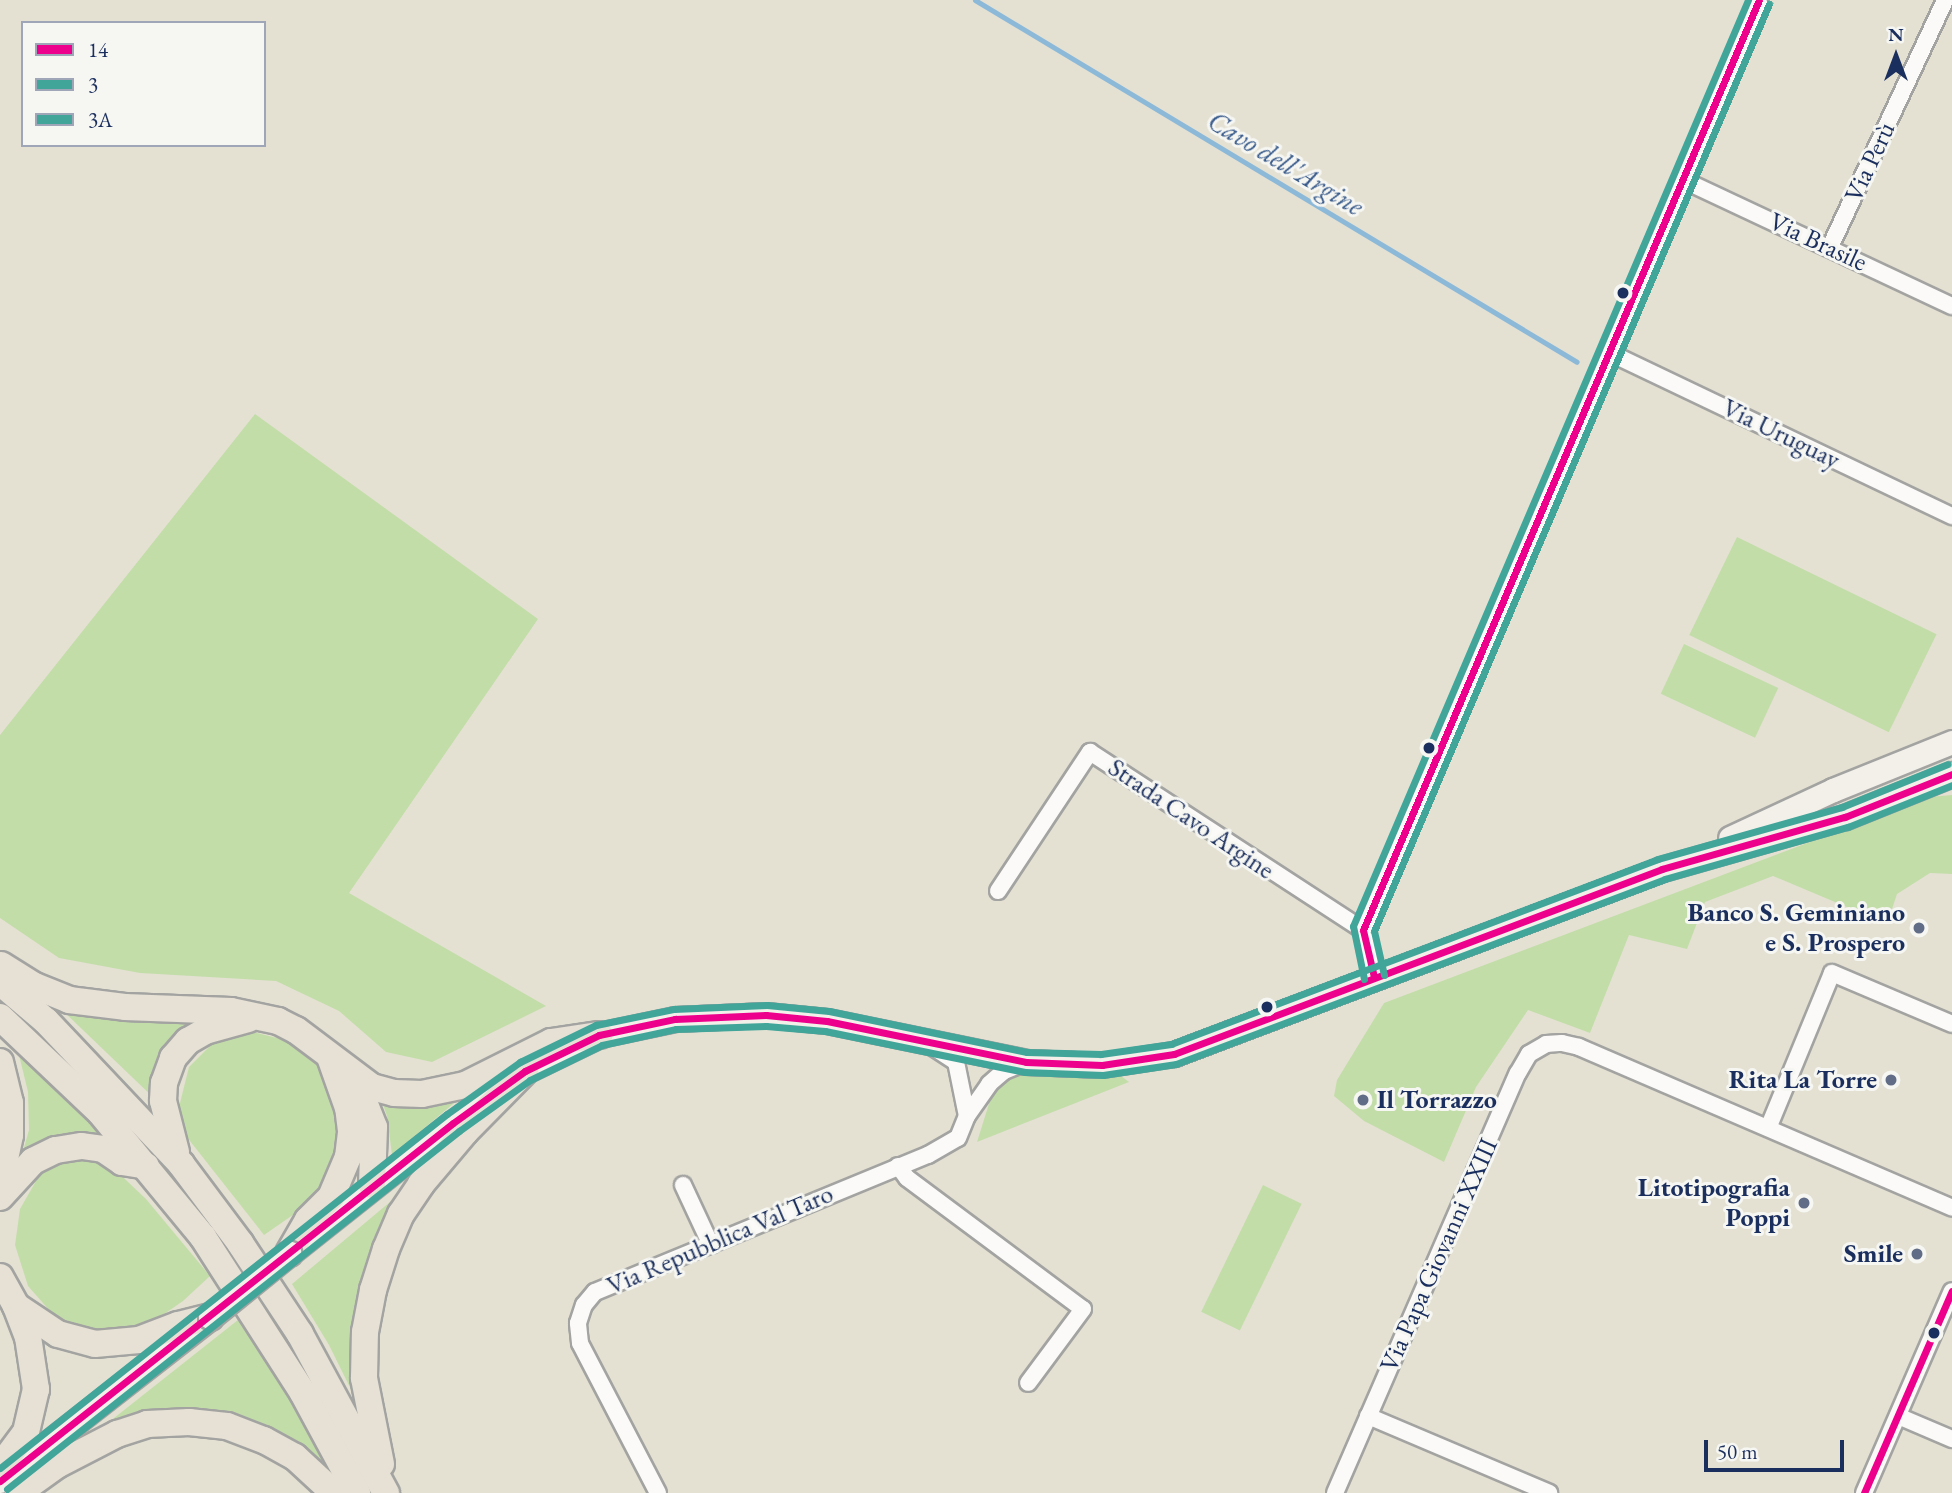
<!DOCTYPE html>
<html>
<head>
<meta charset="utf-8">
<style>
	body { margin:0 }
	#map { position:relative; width:1952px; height:1493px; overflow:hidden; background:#e4e1d3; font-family:"EB Garamond",serif }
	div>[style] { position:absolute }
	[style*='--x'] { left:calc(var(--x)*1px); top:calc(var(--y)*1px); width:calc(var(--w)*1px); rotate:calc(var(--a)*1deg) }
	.green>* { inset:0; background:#c3dda9; transform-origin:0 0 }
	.stream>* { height:5px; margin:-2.5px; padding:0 2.5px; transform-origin:2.5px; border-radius:2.5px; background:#8db9d9 }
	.roads { filter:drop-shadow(2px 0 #a3a4a2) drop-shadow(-2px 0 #a3a4a2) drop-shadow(0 2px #a3a4a2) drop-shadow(0 -2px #a3a4a2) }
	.minor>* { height:16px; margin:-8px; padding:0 8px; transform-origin:8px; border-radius:8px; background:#fbfaf8 }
	.secondary>* { height:23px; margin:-11.5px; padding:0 11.5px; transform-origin:11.5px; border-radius:11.5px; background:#f3f0ea }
	.trunk>* { height:26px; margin:-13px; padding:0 13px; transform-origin:13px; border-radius:13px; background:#e7e1d5 }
	.bridges { filter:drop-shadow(2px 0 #a3a4a2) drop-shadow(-2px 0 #a3a4a2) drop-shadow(0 2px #a3a4a2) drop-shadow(0 -2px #a3a4a2) }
	.secondary-bridge>* { height:23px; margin:-11.5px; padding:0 11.5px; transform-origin:11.5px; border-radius:11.5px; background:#f3f0ea }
	.bus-1>* { height:7px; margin:-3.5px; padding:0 3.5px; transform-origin:3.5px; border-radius:3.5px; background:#ec008c }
	.bus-2>* { height:7px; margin:-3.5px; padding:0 3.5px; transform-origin:3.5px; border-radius:3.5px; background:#42a59a }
	.bus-3>* { height:7px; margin:-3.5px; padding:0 3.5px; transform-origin:3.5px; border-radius:3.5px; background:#42a59a }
	.dots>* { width:19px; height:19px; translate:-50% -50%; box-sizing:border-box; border:4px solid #f6f6f2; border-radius:50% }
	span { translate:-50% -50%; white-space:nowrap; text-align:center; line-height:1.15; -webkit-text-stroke:6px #f6f6f2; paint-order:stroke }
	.street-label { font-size:26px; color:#1b2f5e }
	.poi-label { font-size:26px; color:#1b2f5e; font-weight:700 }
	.right { translate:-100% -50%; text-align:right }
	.left { translate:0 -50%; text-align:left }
	.water-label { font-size:28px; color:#36598a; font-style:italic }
	.legend { position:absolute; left:21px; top:21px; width:245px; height:126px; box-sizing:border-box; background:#f6f6f2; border:2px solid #9ea6b7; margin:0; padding:9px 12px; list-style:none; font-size:21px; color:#1b2f5e }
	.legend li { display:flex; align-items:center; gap:14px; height:35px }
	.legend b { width:35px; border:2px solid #9ea6b7 }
	.north { position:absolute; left:1861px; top:21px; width:70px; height:70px; -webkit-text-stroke:5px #f6f6f2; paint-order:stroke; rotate:0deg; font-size:19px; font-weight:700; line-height:28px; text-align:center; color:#1b2f5e }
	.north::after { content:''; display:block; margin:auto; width:24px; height:32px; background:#1b2f5e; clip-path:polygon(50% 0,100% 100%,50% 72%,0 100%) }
	.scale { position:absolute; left:1704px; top:1440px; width:140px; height:32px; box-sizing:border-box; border:4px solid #1b2f5e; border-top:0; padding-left:9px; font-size:21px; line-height:24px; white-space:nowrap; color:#1b2f5e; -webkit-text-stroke:5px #f6f6f2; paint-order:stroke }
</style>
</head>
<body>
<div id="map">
	<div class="green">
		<div style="clip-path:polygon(255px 414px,538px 619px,349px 893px,546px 1006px,432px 1062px,386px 1052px,339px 1011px,276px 981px,140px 973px,59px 958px,0 918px,0 735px)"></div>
		<div style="left:1737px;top:537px;width:222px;height:109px;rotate:26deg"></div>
		<div style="left:1684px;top:644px;width:104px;height:55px;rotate:25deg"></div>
		<div style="clip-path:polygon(1952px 795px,1952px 874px,1930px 873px,1897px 894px,1887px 924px,1773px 876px,1705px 902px,1687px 949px,1629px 935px,1590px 1033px,1528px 1010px,1476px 1087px,1444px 1162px,1364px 1121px,1334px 1096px,1337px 1080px,1384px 1003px,1929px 797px)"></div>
		<div style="clip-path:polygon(61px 1009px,222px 1018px,198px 1028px,157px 1101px)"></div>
		<div style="clip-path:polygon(253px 1032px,293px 1042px,328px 1067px,346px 1135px,326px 1192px,264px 1235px,186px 1136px,179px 1107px,189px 1067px,216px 1040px)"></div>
		<div style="clip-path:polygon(19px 1055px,58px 1088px,106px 1140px,19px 1165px,29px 1130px,28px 1092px)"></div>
		<div style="clip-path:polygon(1017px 1075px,1121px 1076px,1129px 1082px,977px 1142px,992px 1094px,1004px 1082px)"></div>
		<div style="clip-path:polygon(380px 1096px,459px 1099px,392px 1155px,387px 1116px)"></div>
		<div style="clip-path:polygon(73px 1158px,108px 1163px,146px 1199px,210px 1276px,183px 1301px,141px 1330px,102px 1334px,57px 1319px,28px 1286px,15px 1245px,20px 1209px,40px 1174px)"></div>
		<div style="clip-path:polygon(427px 1171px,368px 1294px,366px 1420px,329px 1345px,292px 1284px)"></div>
		<div style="left:1263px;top:1185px;width:43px;height:141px;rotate:26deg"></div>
		<div style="clip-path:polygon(243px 1316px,337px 1473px,297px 1442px,223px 1417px,90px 1437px)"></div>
	</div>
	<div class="stream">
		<div style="--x:975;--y:0;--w:702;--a:31.02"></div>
	</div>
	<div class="roads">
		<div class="minor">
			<div style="--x:1683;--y:180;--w:297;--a:25.1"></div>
			<div style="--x:1830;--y:247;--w:272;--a:-65"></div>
			<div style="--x:1610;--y:353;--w:379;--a:25.5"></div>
			<div style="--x:998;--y:891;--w:167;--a:-56.5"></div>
			<div style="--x:1090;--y:752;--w:326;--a:33.1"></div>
			<div style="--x:1374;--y:977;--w:48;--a:-103.2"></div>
			<div style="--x:1363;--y:930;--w:1011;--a:-66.94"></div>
			<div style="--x:933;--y:1047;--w:27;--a:33"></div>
			<div style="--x:956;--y:1062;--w:55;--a:78.5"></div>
			<div style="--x:967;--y:1116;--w:39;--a:-55"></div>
			<div style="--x:989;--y:1084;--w:20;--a:-41"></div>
			<div style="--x:1004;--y:1071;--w:24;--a:-22"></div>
			<div style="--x:1769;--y:1126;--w:165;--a:-67.6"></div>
			<div style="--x:1832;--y:973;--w:130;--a:23"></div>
			<div style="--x:898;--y:1166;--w:15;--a:53"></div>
			<div style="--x:907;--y:1178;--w:219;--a:36.7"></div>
			<div style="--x:1083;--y:1309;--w:92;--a:126.6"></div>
			<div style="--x:683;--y:1185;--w:66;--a:65"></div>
			<div style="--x:1368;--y:1416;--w:197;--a:23"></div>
			<div style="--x:1898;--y:1416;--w:59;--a:23.1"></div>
			<div style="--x:658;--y:1493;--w:169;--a:-117.5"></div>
			<div style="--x:580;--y:1343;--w:20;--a:-96"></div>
			<div style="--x:578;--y:1323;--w:19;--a:-72"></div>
			<div style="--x:584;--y:1305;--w:17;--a:-50"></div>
			<div style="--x:595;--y:1292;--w:360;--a:-22.4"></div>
			<div style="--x:928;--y:1155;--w:34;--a:-30"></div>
			<div style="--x:958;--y:1138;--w:24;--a:-68"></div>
			<div style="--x:1335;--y:1493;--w:458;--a:-66.5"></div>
			<div style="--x:1518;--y:1073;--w:22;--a:-60"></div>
			<div style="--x:1529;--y:1054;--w:20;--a:-30"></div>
			<div style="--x:1546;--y:1044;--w:16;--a:-4"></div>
			<div style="--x:1562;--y:1043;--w:17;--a:13"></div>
			<div style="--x:1579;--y:1047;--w:406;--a:23.3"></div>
			<div style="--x:1864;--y:1493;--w:220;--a:-66.5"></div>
		</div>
		<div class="secondary">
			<div style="--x:1730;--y:838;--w:114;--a:-25"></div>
			<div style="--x:1833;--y:790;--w:128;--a:-22"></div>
			<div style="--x:294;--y:1249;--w:203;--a:-38.4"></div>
			<div style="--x:453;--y:1123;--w:89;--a:-35.8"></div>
			<div style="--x:525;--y:1071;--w:82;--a:-25.9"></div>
			<div style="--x:599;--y:1035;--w:78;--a:-11.9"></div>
			<div style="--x:675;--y:1019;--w:91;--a:-2.5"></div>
			<div style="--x:766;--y:1015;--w:61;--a:5.6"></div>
			<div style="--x:827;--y:1021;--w:203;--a:11.6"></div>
			<div style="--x:1026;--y:1062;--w:76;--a:2.3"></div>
			<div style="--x:1102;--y:1065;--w:73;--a:-8.7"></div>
			<div style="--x:1174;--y:1054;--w:522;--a:-20.76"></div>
			<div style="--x:1662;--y:869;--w:190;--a:-15.9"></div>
			<div style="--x:1845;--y:817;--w:115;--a:-21.9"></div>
			<div style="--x:0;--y:1481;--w:263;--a:-38"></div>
		</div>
		<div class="trunk">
			<div style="--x:1;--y:965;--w:40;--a:32"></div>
			<div style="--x:35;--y:986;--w:37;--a:22"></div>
			<div style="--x:69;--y:1000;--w:56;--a:7.1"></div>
			<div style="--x:125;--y:1007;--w:106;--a:2.2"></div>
			<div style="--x:231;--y:1011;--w:48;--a:12"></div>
			<div style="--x:278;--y:1021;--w:20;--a:27"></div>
			<div style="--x:296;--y:1030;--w:95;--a:36.9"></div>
			<div style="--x:372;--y:1087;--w:23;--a:15"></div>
			<div style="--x:394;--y:1093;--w:28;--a:2"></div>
			<div style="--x:422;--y:1094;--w:44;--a:-11.8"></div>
			<div style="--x:465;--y:1085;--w:96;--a:-26.6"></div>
			<div style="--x:551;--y:1042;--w:49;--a:-8.3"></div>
			<div style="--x:0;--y:982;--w:60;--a:40.3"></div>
			<div style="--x:46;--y:1021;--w:197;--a:46.6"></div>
			<div style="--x:181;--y:1164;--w:99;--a:53.2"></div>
			<div style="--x:240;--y:1243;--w:109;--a:56.6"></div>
			<div style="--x:300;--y:1334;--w:181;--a:61.6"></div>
			<div style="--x:0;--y:1017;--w:138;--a:43.5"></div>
			<div style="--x:100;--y:1112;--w:162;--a:50.5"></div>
			<div style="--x:203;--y:1237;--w:185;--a:57.3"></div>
			<div style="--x:303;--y:1393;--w:114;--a:61.6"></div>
			<div style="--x:0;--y:1062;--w:42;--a:76.3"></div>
			<div style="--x:10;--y:1103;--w:32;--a:90"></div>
			<div style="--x:10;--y:1135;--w:49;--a:101.8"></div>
			<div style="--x:353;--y:1074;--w:57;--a:68.4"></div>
			<div style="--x:374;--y:1127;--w:58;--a:92"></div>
			<div style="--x:176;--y:1152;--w:53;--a:-104.3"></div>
			<div style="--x:163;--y:1101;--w:18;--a:-87"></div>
			<div style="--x:164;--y:1083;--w:27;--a:-70"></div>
			<div style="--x:173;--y:1058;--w:23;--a:-49"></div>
			<div style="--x:188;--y:1041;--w:20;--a:-30"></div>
			<div style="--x:205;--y:1031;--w:45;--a:-15.6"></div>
			<div style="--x:0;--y:1197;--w:49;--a:-47.5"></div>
			<div style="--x:33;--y:1161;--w:25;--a:-26"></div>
			<div style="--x:56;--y:1150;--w:26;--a:-9"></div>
			<div style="--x:82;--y:1146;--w:21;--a:8"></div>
			<div style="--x:103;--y:1149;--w:23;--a:34"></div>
			<div style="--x:122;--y:1162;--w:24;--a:9"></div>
			<div style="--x:289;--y:1253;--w:38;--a:-60"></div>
			<div style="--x:308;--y:1220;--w:33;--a:-45"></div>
			<div style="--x:331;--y:1197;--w:43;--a:-67"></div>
			<div style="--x:348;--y:1157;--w:26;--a:-83"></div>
			<div style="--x:351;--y:1131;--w:23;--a:-97"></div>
			<div style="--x:348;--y:1108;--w:54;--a:-109.4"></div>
			<div style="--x:0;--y:1277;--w:33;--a:61"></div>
			<div style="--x:16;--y:1306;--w:33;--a:69"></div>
			<div style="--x:28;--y:1337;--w:53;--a:81.3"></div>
			<div style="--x:36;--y:1389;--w:44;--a:103.1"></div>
			<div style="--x:26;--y:1432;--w:44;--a:126.6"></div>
			<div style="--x:16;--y:1306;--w:50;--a:33.7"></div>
			<div style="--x:58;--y:1334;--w:38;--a:15"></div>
			<div style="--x:95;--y:1344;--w:44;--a:-5.2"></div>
			<div style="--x:139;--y:1340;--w:42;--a:-21"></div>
			<div style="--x:178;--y:1325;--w:33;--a:-14"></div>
			<div style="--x:381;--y:1464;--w:88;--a:-101.2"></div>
			<div style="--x:364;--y:1378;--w:46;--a:-88.8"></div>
			<div style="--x:365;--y:1332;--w:43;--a:-79.2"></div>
			<div style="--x:373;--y:1290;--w:43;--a:-72.4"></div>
			<div style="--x:386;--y:1249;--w:38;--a:-67"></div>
			<div style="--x:401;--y:1214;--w:36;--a:-56"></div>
			<div style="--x:421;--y:1184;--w:68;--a:-49.8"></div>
			<div style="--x:465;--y:1132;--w:86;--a:-45.5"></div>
			<div style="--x:18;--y:1493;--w:48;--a:-35.7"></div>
			<div style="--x:57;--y:1465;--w:68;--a:-27.3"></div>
			<div style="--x:117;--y:1434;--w:32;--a:-18"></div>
			<div style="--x:147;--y:1424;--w:42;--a:-2.7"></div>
			<div style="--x:189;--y:1422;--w:38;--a:6"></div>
			<div style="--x:227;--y:1426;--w:40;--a:21"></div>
			<div style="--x:264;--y:1440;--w:35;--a:29"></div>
			<div style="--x:295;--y:1457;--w:53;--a:42.7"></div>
		</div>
	</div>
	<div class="bridges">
		<div class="secondary-bridge">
			<div style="--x:210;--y:1317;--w:102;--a:-39"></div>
		</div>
	</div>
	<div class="bus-1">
		<div style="--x:1374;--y:977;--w:48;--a:-103.2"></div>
		<div style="--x:1363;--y:930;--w:1011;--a:-66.94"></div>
		<div style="--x:0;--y:1481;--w:577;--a:-38.32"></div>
		<div style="--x:453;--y:1123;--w:89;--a:-35.8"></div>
		<div style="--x:525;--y:1071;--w:82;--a:-25.9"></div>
		<div style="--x:599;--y:1035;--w:78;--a:-11.9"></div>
		<div style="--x:675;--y:1019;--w:91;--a:-2.5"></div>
		<div style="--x:766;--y:1015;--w:61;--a:5.6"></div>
		<div style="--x:827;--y:1021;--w:203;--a:11.6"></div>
		<div style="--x:1026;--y:1062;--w:76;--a:2.3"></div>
		<div style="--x:1102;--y:1065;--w:73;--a:-8.7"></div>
		<div style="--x:1174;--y:1054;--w:522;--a:-20.76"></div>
		<div style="--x:1662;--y:869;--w:190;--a:-15.9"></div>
		<div style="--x:1845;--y:817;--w:115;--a:-21.9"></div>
		<div style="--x:1864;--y:1493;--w:220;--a:-66.5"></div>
	</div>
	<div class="bus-2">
		<div style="--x:1384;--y:975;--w:45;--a:-102.8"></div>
		<div style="--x:1374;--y:931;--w:1008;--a:-66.92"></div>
		<div style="--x:7;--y:1489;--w:577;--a:-38.38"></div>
		<div style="--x:459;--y:1131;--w:87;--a:-35.7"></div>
		<div style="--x:530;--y:1080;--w:80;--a:-25.9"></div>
		<div style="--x:602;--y:1045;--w:76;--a:-12.2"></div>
		<div style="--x:676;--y:1029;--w:90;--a:-1.9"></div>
		<div style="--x:766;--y:1026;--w:59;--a:4.8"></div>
		<div style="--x:825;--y:1031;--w:204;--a:11.6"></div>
		<div style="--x:1025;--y:1072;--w:78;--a:2.2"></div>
		<div style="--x:1103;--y:1075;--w:74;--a:-8.6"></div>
		<div style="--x:1176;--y:1064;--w:523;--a:-20.72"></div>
		<div style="--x:1665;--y:879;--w:190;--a:-15.9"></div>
		<div style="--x:1848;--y:827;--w:112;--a:-22"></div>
	</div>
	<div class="bus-3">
		<div style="--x:1364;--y:979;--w:54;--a:-101.7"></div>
		<div style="--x:1353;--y:926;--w:1007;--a:-66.9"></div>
		<div style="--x:0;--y:1468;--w:570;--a:-38.38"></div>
		<div style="--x:447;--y:1114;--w:90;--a:-35.5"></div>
		<div style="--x:520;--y:1062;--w:85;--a:-26"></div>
		<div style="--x:596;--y:1025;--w:80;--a:-11.6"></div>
		<div style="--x:674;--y:1009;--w:93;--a:-2.5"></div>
		<div style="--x:767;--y:1005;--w:62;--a:5.5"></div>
		<div style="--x:829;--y:1011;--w:202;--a:11.7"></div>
		<div style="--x:1027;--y:1052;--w:74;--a:1.5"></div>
		<div style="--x:1101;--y:1054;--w:71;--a:-8.1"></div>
		<div style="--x:1171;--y:1044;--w:521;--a:-20.8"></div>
		<div style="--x:1658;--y:859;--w:191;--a:-15.8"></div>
		<div style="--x:1842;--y:807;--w:114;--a:-22.1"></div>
	</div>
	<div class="dots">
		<div style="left:1623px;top:293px;background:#1b2f5e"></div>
		<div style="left:1429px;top:748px;background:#1b2f5e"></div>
		<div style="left:1919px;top:928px;background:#616d87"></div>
		<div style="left:1267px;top:1007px;background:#1b2f5e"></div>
		<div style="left:1891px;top:1080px;background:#616d87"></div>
		<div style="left:1363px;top:1100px;background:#616d87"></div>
		<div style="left:1804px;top:1203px;background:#616d87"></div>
		<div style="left:1917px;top:1254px;background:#616d87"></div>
		<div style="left:1934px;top:1333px;background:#1b2f5e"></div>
	</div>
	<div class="street-label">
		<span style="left:1870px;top:162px;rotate:-65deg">Via Perù</span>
		<span style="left:1818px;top:242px;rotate:25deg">Via Brasile</span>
		<span style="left:1781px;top:434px;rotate:26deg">Via Uruguay</span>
		<span style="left:1191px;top:819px;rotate:34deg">Strada Cavo Argine</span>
		<span style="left:720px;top:1240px;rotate:-23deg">Via Repubblica Val Taro</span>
		<span style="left:1439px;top:1255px;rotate:-66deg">Via Papa Giovanni XXIII</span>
	</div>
	<div class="poi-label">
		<span class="right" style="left:1905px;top:928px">Banco S. Geminiano<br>e S. Prospero</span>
		<span class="right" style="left:1877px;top:1080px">Rita La Torre</span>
		<span class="left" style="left:1377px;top:1100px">Il Torrazzo</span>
		<span class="right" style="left:1790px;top:1203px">Litotipografia<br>Poppi</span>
		<span class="right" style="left:1903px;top:1254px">Smile</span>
	</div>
	<div class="water-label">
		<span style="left:1286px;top:163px;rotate:31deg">Cavo dell'Argine</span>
	</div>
	<ul class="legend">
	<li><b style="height:9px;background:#ec008c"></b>14</li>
	<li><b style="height:9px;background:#42a59a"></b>3</li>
	<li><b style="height:9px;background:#42a59a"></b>3A</li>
	</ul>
	<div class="north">N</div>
	<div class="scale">50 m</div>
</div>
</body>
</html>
